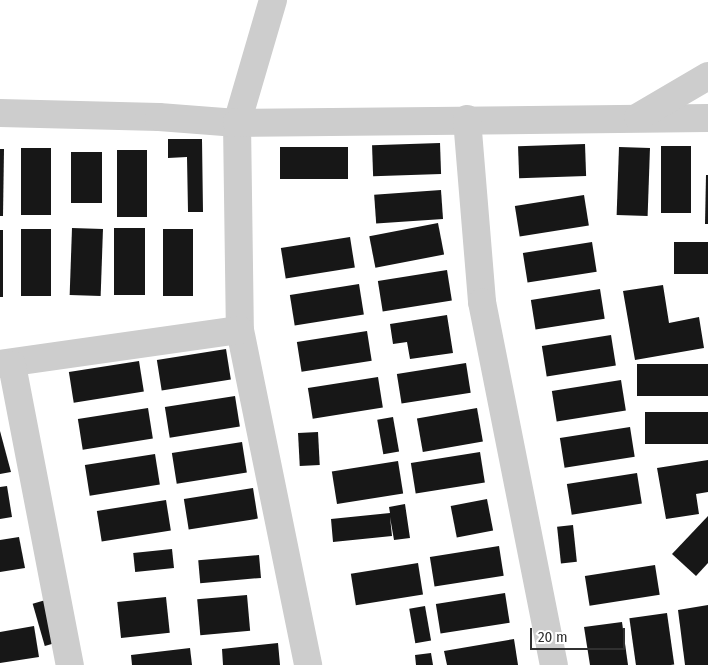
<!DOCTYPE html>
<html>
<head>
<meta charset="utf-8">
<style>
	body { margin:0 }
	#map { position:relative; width:708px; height:665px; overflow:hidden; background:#fff; font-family:"Fira Sans Condensed",sans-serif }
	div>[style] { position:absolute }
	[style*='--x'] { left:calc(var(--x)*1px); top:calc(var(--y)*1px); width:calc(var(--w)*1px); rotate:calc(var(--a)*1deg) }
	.building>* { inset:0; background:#171717; transform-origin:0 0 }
	.minor>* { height:28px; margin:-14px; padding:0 14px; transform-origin:14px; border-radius:14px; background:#cdcdcd }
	span { translate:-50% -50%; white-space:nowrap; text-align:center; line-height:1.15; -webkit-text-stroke:5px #fff; paint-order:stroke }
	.scale { position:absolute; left:530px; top:628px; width:95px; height:22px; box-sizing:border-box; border:2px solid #303030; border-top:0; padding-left:6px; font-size:15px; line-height:18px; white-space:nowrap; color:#303030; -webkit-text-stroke:4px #fff; paint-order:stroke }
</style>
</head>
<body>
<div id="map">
	<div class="building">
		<div style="clip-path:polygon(168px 139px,202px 139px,203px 212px,188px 212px,187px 157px,168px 158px)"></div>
		<div style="left:440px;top:143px;width:31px;height:68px;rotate:88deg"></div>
		<div style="left:585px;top:144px;width:32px;height:67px;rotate:88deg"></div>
		<div style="left:661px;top:146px;width:30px;height:67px"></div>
		<div style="left:348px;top:147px;width:32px;height:68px;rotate:90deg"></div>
		<div style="left:619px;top:147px;width:31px;height:68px;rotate:2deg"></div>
		<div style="left:21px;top:148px;width:30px;height:67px"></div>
		<div style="clip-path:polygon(0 149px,4px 149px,3px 216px,0 216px)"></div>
		<div style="left:117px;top:150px;width:30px;height:67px"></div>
		<div style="left:71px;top:152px;width:31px;height:51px"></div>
		<div style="clip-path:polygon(706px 175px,708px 175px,708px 224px,705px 224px)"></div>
		<div style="left:441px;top:190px;width:29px;height:67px;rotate:86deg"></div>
		<div style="left:584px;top:195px;width:31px;height:70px;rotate:81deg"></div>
		<div style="left:438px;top:223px;width:32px;height:70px;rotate:79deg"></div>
		<div style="left:72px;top:228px;width:31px;height:67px;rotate:2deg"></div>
		<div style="left:114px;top:228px;width:31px;height:67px"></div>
		<div style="left:21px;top:229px;width:30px;height:67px"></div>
		<div style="left:163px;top:229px;width:30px;height:67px"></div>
		<div style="left:0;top:230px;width:3px;height:67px"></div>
		<div style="left:350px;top:237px;width:31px;height:70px;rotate:81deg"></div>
		<div style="left:592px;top:242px;width:30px;height:70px;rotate:81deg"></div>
		<div style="left:708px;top:242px;width:32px;height:34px;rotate:90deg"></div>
		<div style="left:447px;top:270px;width:31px;height:70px;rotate:81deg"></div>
		<div style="left:359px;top:284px;width:31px;height:70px;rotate:81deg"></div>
		<div style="clip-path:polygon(663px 285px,669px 323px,699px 317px,704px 348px,635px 360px,623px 291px)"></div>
		<div style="left:600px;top:289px;width:30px;height:70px;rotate:81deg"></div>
		<div style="clip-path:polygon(447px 315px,453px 353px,410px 359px,407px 342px,393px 344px,390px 324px)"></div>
		<div style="left:367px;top:331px;width:30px;height:71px;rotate:81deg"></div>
		<div style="left:611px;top:335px;width:31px;height:70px;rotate:81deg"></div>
		<div style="left:226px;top:349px;width:31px;height:70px;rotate:81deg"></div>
		<div style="left:139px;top:361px;width:31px;height:71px;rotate:81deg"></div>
		<div style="left:466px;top:363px;width:30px;height:70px;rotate:81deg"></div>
		<div style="left:708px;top:364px;width:32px;height:71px;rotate:90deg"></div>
		<div style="left:378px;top:377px;width:31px;height:71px;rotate:81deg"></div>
		<div style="left:621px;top:380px;width:31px;height:70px;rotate:81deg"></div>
		<div style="left:235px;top:396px;width:31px;height:71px;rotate:81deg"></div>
		<div style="left:148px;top:408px;width:31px;height:71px;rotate:81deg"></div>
		<div style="left:477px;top:408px;width:34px;height:61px;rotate:80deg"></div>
		<div style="left:708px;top:412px;width:32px;height:63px;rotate:90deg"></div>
		<div style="left:393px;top:417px;width:35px;height:16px;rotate:80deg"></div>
		<div style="left:630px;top:427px;width:30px;height:71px;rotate:81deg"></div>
		<div style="clip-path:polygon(0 431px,11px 472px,0 474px)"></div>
		<div style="left:318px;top:432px;width:33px;height:20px;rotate:87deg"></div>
		<div style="left:242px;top:442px;width:31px;height:71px;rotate:81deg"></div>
		<div style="left:480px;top:452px;width:31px;height:70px;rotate:81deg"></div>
		<div style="left:155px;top:454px;width:31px;height:71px;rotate:81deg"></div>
		<div style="clip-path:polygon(708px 460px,708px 492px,696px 494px,699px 514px,666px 519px,657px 468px)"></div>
		<div style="left:398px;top:461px;width:33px;height:67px;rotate:81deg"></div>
		<div style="left:637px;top:473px;width:31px;height:71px;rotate:81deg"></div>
		<div style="clip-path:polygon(7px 486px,12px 517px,0 519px,0 487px)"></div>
		<div style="left:253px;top:488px;width:31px;height:70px;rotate:81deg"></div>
		<div style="left:487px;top:499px;width:32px;height:37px;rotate:79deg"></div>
		<div style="left:166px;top:500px;width:31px;height:70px;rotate:81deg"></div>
		<div style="clip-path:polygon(405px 504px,410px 538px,394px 540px,390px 517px,392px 536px,333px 542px,331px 519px,390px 513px,389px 507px)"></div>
		<div style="clip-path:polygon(708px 516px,708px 563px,696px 576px,672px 554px)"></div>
		<div style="left:573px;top:525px;width:37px;height:16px;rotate:84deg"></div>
		<div style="clip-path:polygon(19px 537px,25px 568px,0 572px,0 540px)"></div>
		<div style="left:499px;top:546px;width:30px;height:70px;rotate:81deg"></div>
		<div style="left:172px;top:549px;width:19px;height:39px;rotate:84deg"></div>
		<div style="left:259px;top:555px;width:23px;height:61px;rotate:85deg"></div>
		<div style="left:418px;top:563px;width:32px;height:68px;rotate:81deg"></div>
		<div style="left:655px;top:565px;width:30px;height:71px;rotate:81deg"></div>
		<div style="left:505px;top:593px;width:30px;height:70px;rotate:81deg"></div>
		<div style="left:247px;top:595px;width:36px;height:50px;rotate:85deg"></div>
		<div style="left:166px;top:597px;width:36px;height:49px;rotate:84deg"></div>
		<div style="left:49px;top:599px;width:44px;height:17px;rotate:74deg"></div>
		<div style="clip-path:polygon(708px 605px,708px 665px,685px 665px,678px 610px)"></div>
		<div style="left:425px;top:606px;width:35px;height:16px;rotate:80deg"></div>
		<div style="left:667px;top:613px;width:52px;height:38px;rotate:82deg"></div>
		<div style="clip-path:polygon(622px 622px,628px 665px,590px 665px,584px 627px)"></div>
		<div style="clip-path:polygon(34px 626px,39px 657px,0 663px,0 632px)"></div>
		<div style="clip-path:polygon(514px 639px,518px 665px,447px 665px,444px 651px)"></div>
		<div style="clip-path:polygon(278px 643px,280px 665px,223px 665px,222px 649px)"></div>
		<div style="clip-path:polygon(190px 648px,192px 665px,132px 665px,131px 655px)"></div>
		<div style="clip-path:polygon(431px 653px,433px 665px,416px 665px,415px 655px)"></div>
	</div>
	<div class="minor">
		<div style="--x:273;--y:0;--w:128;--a:106.3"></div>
		<div style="--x:237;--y:123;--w:207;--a:89.2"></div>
		<div style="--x:240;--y:330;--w:342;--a:78.5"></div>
		<div style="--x:0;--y:113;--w:159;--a:1.4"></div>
		<div style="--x:159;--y:117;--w:78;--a:4.4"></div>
		<div style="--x:237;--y:123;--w:471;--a:-0.6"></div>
		<div style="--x:638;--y:117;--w:81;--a:-30.4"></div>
		<div style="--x:467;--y:119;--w:184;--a:85.3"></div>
		<div style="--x:482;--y:302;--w:370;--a:78.8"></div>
		<div style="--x:0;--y:364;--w:242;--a:-8.1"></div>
		<div style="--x:12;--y:365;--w:306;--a:79.1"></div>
	</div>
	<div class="scale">20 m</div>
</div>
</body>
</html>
